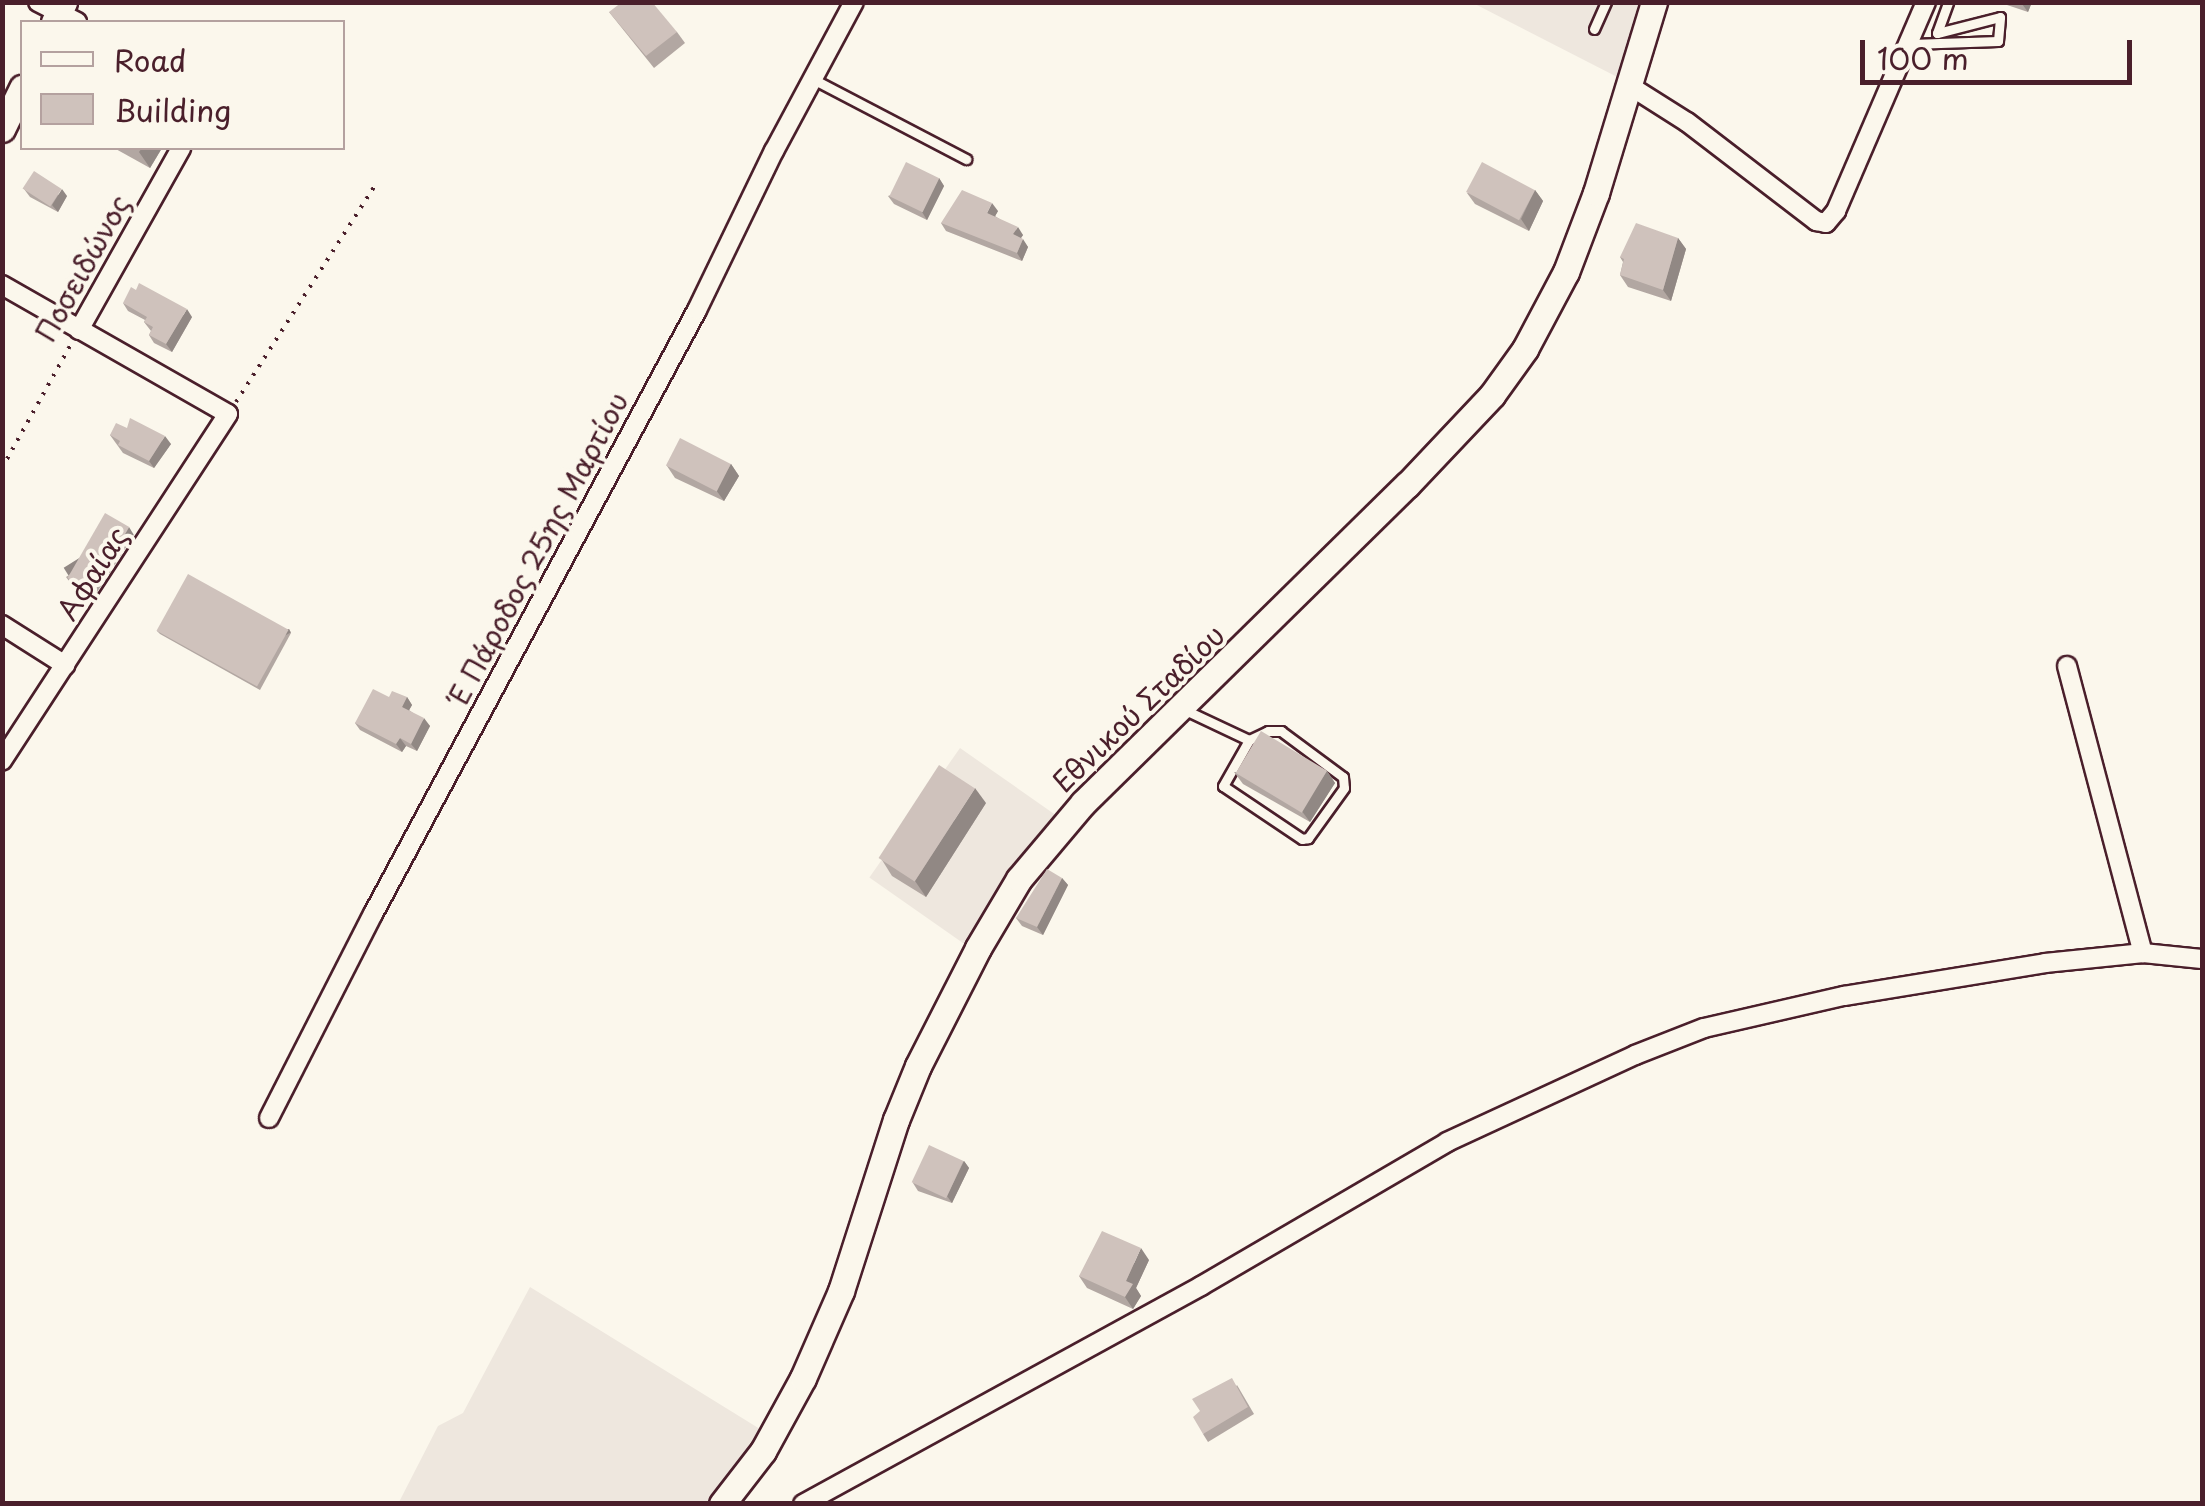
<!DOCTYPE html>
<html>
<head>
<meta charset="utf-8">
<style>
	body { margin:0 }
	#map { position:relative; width:2205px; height:1506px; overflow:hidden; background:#fbf7ec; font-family:"Playpen Sans",sans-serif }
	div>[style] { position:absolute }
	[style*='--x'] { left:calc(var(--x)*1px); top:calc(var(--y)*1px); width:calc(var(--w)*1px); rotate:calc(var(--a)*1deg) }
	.built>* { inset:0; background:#eee7de; transform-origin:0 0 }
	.path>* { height:4px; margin-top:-2px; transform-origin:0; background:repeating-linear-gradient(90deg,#4a1f2b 0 2.5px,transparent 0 10.5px) }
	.roads { filter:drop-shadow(2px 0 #4a1f2b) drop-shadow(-2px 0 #4a1f2b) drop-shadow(0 2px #4a1f2b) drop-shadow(0 -2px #4a1f2b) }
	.lane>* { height:9px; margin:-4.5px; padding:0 4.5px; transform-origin:4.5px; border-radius:4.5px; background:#fbf7ec }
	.street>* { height:18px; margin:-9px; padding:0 9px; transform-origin:9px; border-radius:9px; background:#fbf7ec }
	.secondary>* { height:25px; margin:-12.5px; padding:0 12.5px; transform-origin:12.5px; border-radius:12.5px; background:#fbf7ec }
	.wall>* { inset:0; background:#b2a7a2 }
	.shaded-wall>* { inset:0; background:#918884; transform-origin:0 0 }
	.building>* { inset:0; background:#cfc2bc; transform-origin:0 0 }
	span { translate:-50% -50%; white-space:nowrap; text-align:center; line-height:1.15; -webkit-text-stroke:8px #fbf7ec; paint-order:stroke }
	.street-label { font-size:28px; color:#4a1f2b }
	.frame { position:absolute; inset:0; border:5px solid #4a1f2b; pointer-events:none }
	.legend { position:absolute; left:20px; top:20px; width:325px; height:130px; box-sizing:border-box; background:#fbf7ec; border:2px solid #b4a19f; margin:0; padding:12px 18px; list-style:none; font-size:30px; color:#4a1f2b }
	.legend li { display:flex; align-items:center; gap:20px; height:50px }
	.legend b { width:50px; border:2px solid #b4a19f }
	.scale { position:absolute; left:1860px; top:40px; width:272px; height:45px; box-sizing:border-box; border:5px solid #4a1f2b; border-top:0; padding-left:12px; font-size:30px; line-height:35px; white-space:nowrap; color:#4a1f2b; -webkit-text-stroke:8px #fbf7ec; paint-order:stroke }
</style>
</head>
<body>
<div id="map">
	<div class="built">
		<div style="clip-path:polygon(1473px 3px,1652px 3px,1627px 82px)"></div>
		<div style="left:960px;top:748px;width:129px;height:158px;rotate:35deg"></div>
		<div style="clip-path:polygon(530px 1287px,765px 1432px,713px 1503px,398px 1504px,438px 1426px,463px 1413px)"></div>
	</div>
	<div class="path">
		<div style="--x:236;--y:402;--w:261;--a:-57.3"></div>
		<div style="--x:2;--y:468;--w:140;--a:-60.9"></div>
	</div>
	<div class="roads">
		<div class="lane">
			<div style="--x:1594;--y:29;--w:30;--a:-66"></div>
			<div style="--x:1937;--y:33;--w:33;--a:-70"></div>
			<div style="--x:1911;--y:44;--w:87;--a:-2"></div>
			<div style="--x:1998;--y:41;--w:24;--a:-85"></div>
			<div style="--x:2000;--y:17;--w:65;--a:165.7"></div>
			<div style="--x:813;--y:79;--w:173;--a:27.6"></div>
			<div style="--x:1183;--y:709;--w:73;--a:25.2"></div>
			<div style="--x:1249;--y:740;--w:21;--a:-25"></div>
			<div style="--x:1268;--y:731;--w:13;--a:0"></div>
			<div style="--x:1281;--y:731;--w:77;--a:36.6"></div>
			<div style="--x:1343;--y:777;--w:11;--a:85"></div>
			<div style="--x:1344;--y:788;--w:62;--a:125.8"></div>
			<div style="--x:1308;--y:838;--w:6;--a:171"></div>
			<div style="--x:1302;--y:839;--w:95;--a:-146.1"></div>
			<div style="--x:1223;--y:786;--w:53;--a:-60.5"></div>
		</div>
		<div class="street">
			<div style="--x:38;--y:2;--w:44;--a:27.1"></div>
			<div style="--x:1630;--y:86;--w:67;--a:32.3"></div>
			<div style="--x:1687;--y:122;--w:163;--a:37.5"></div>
			<div style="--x:1816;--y:221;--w:10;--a:11"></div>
			<div style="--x:1826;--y:223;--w:16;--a:-50"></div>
			<div style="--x:1836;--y:211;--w:228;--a:-66.7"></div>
			<div style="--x:2;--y:285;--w:260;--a:29.7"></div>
			<div style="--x:228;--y:414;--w:414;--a:123.1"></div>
			<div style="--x:79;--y:330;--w:209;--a:-60.7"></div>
			<div style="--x:2;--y:625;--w:75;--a:32.4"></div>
			<div style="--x:2067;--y:666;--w:297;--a:75.2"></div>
			<div style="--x:269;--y:1118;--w:229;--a:-63"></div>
			<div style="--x:373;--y:914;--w:685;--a:-61.79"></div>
			<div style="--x:697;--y:310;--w:177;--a:-64.2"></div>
			<div style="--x:774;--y:151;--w:169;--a:-61.8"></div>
			<div style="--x:803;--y:1504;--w:454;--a:-28.7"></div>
			<div style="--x:1201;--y:1286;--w:285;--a:-30.3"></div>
			<div style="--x:1447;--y:1142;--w:207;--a:-24.8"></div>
			<div style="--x:1635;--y:1055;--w:74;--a:-21.4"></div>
			<div style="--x:1704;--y:1028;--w:144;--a:-12.9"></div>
			<div style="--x:1844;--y:996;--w:204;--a:-9.3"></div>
			<div style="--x:2045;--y:963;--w:99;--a:-5.8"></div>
			<div style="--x:2143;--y:953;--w:59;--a:5.8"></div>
		</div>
		<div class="secondary">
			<div style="--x:54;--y:22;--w:22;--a:-63"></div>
			<div style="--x:2;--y:129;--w:46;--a:-64"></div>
			<div style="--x:722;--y:1504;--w:67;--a:-52.3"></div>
			<div style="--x:763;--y:1451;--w:83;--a:-61.3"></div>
			<div style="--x:803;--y:1378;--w:95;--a:-66.4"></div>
			<div style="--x:841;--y:1291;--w:180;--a:-72.2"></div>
			<div style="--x:896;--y:1120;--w:58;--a:-67.8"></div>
			<div style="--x:918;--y:1066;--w:132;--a:-63"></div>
			<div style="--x:978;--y:948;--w:80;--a:-59.3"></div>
			<div style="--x:1019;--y:879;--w:99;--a:-49.9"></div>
			<div style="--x:1083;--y:803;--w:454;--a:-44.5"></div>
			<div style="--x:1407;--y:485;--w:124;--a:-46.6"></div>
			<div style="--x:1492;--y:395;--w:57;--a:-54.3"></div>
			<div style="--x:1525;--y:349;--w:87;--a:-62"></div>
			<div style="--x:1566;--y:272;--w:85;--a:-69.2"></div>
			<div style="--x:1596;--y:193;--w:200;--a:-73.1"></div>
		</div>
	</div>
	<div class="wall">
		<div style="clip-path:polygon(1998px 2px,2032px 2px,2028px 12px)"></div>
		<div style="clip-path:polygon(609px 12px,677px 32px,685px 43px,654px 68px)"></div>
		<div style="clip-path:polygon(114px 148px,162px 148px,150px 168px)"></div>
		<div style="clip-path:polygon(939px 178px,944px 186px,927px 220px,894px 204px,888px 196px)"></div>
		<div style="clip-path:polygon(24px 189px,67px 196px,58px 212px,30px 197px)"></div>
		<div style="clip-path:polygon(1535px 190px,1543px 201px,1529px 231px,1475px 204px,1467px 193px)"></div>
		<div style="clip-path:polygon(998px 211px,995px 216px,1023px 235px,1021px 238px,1028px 247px,1022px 261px,946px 231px,941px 223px)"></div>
		<div style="clip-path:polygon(1678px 238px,1686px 249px,1671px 301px,1628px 287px,1620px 275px,1623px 262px,1620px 257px)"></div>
		<div style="clip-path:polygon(123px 303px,192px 317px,172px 352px,154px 343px,149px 335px,151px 331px,144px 322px,145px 320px,128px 311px)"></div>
		<div style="clip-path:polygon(127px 428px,171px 444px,154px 468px,123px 453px,110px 435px)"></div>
		<div style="clip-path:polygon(731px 464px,739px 476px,724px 501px,675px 478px,667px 466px)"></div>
		<div style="clip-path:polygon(134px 535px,92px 600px,72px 585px,66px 577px)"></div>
		<div style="clip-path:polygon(289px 629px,291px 633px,260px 690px,160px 634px,157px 631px)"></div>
		<div style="clip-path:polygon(389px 697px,407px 697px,412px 705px,409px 710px,430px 726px,417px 751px,406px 746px,402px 752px,360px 730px,355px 723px)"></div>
		<div style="clip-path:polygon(1327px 771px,1335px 783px,1310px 822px,1243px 784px,1234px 772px)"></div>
		<div style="clip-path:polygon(986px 803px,926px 897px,892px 876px,882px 860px)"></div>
		<div style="clip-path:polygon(1062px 878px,1068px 885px,1043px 935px,1022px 926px,1016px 918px)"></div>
		<div style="clip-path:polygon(964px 1161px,969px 1168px,952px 1203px,918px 1191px,913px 1183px)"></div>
		<div style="clip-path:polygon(1149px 1260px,1136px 1288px,1141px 1296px,1133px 1309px,1087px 1288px,1079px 1276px)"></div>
		<div style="clip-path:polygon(1237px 1385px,1254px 1414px,1208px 1442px,1203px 1434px)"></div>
	</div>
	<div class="shaded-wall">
		<div style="clip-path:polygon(2023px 2px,2032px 2px,2028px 12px,2022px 4px)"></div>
		<div style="clip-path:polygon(142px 148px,162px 148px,150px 168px,139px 152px)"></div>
		<div style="clip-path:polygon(939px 178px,944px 186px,927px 220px,922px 212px)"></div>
		<div style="clip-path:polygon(62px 189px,67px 196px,58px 212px,52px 205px)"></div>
		<div style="clip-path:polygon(1535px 190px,1543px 201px,1529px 231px,1521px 219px)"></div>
		<div style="clip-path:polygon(992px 203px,998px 211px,993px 220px,987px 213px)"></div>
		<div style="clip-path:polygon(1018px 227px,1023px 235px,1018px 242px,1013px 234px)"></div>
		<div style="clip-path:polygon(1678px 238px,1686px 249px,1671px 301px,1663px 290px)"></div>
		<div style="clip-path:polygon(1023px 239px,1028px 247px,1022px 261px,1017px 253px)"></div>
		<div style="clip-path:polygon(187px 309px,192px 317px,172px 352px,166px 344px)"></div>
		<div style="clip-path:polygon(165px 436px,171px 444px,154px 468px,149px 461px)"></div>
		<div style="clip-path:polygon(731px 464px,739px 476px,724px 501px,716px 490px)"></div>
		<div style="left:129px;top:527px;width:9px;height:77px;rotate:58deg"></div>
		<div style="left:289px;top:629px;width:4px;height:65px;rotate:63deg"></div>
		<div style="clip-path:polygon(407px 697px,412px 705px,407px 714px,402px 707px)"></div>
		<div style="clip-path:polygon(424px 718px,430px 726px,417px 751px,411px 744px)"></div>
		<div style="clip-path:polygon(400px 738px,406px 746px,402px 752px,396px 744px)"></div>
		<div style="clip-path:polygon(1327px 771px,1335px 783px,1310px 822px,1301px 810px)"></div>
		<div style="clip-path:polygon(975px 788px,986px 803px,926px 897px,915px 881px)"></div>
		<div style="clip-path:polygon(1062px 878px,1068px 885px,1043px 935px,1037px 927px)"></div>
		<div style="clip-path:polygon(964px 1161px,969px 1168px,952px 1203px,947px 1196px)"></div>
		<div style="clip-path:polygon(1141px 1248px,1149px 1260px,1136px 1288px,1141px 1296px,1133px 1309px,1125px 1297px,1126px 1281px)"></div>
	</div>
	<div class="building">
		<div style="clip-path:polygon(622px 2px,652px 2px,677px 32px,646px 56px,609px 12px)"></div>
		<div style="left:906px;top:162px;width:37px;height:38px;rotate:26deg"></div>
		<div style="left:1482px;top:162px;width:60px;height:34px;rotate:28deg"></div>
		<div style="left:34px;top:171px;width:33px;height:21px;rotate:33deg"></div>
		<div style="clip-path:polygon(962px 190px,992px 203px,987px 213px,1018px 227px,1013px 234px,1023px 239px,1017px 253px,941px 223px)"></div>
		<div style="clip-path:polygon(1636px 223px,1678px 238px,1663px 290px,1620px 275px,1624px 259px,1620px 257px)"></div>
		<div style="clip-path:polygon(139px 283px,187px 309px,166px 344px,149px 335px,153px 327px,144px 322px,147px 317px,123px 303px,131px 287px,136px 290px)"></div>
		<div style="clip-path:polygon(130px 418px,165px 436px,149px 461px,118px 445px,120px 441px,110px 435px,116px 423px,127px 428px)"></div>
		<div style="left:680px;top:438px;width:57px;height:31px;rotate:27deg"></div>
		<div style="left:105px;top:513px;width:28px;height:75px;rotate:30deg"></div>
		<div style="left:188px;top:574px;width:115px;height:65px;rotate:29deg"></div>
		<div style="clip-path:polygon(373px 689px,389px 697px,392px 691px,407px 697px,402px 707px,424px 718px,411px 744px,400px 738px,396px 744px,355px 723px)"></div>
		<div style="left:1261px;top:731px;width:77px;height:49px;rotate:31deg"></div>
		<div style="left:939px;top:765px;width:43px;height:111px;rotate:33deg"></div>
		<div style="clip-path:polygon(1047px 869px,1062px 878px,1037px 927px,1016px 918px)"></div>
		<div style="left:929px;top:1145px;width:38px;height:41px;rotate:25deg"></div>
		<div style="clip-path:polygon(1102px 1231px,1141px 1248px,1126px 1281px,1133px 1284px,1125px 1297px,1079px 1276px)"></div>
		<div style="clip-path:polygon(1232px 1378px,1248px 1407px,1203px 1434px,1193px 1417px,1200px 1411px,1192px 1399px)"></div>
	</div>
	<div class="street-label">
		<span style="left:82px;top:268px;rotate:-61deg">Ποσειδώνος</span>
		<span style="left:538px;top:548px;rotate:-62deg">Ε΄ Πάροδος 25ης Μαρτίου</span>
		<span style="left:92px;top:573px;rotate:-57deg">Αφαίας</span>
		<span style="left:1138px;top:708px;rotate:-44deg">Εθνικού Σταδίου</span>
	</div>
	<div class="frame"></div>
	<ul class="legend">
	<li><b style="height:12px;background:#fbf7ec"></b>Road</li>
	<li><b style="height:28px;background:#cfc2bc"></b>Building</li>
	</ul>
	<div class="scale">100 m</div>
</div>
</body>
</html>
